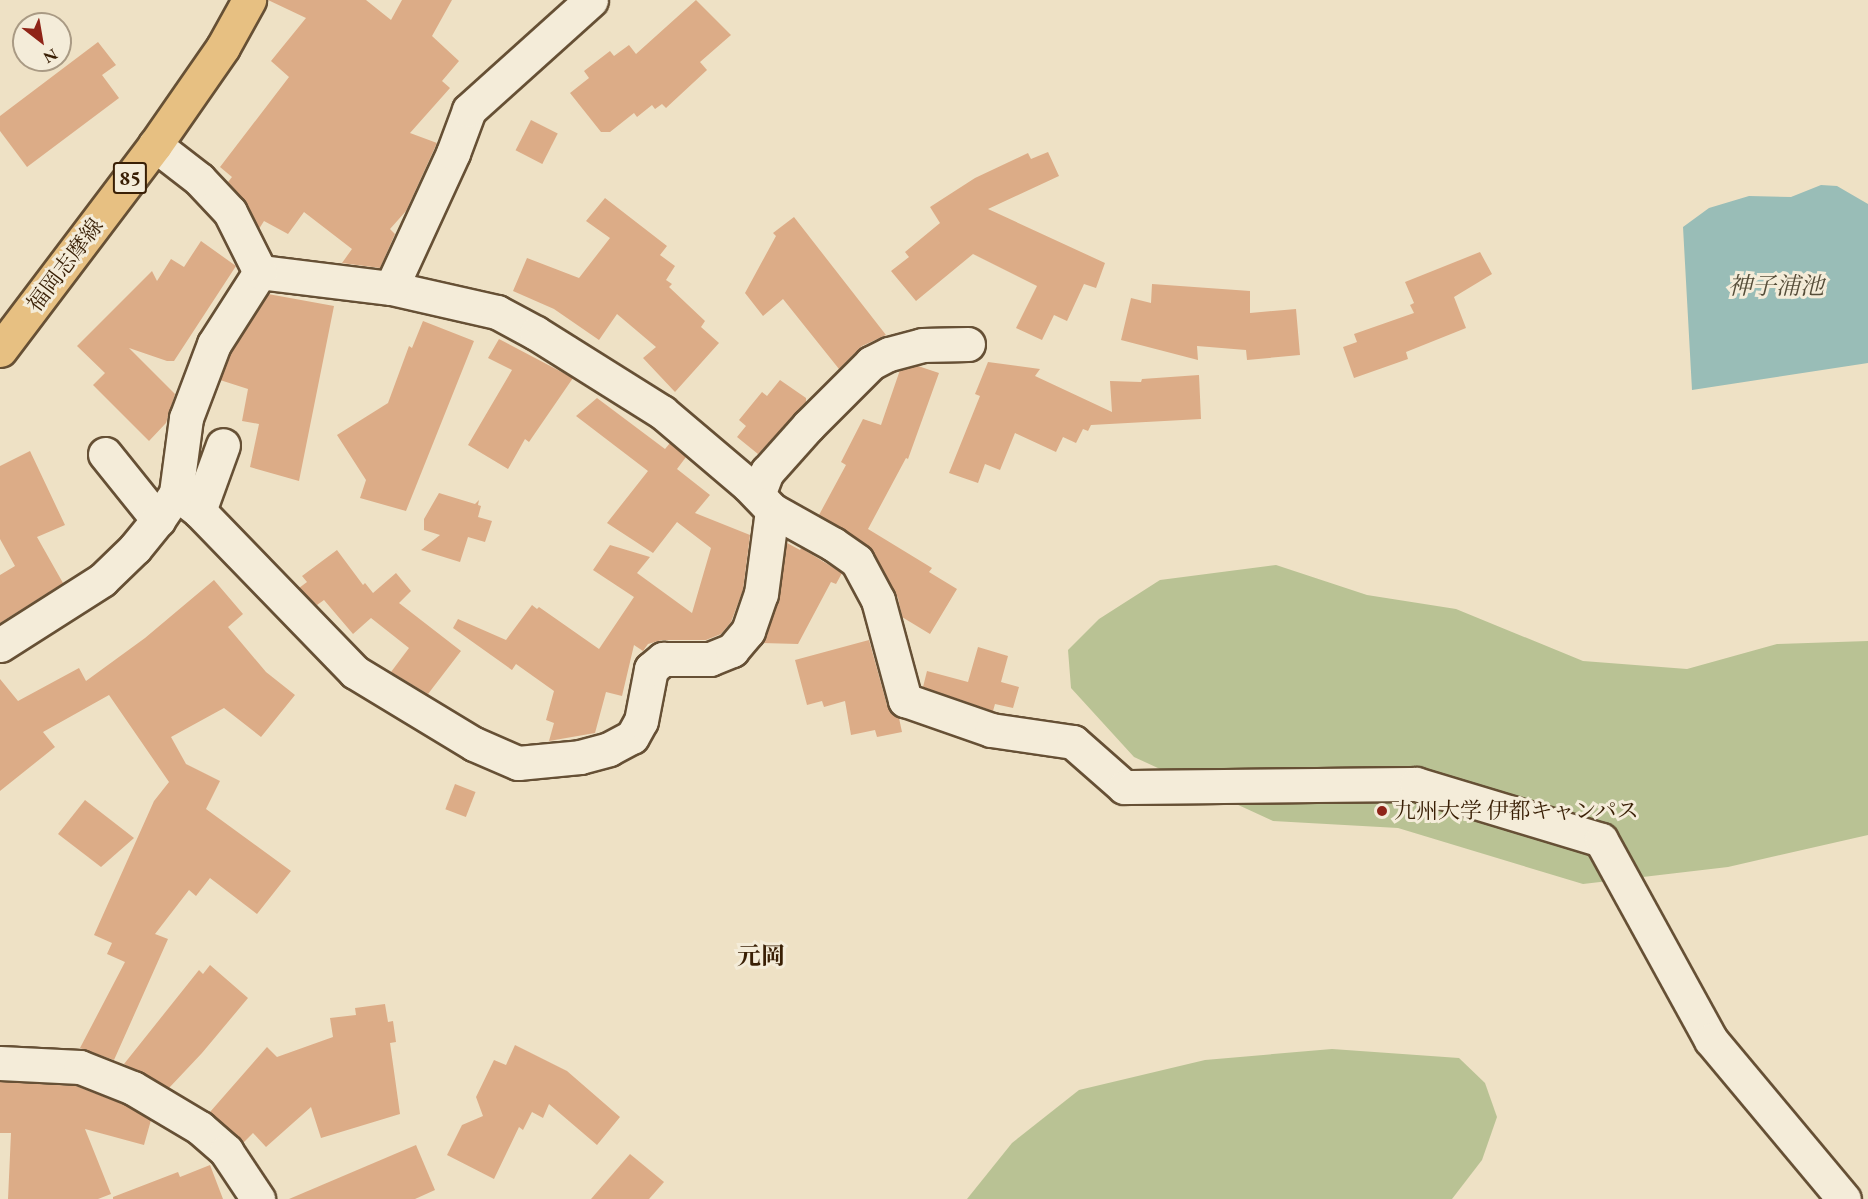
<!DOCTYPE html>
<html>
<head>
<meta charset="utf-8">
<style>
	body { margin:0 }
	#map { position:relative; width:1868px; height:1199px; overflow:hidden; background:#eee1c5; font-family:"EB Garamond","Noto Serif JP",serif }
	div>[style] { position:absolute }
	[style*='--x'] { left:calc(var(--x)*1px); top:calc(var(--y)*1px); width:calc(var(--w)*1px); rotate:calc(var(--a)*1deg) }
	.green>* { inset:0; background:#b9c294 }
	.water>* { inset:0; background:#99bdb7 }
	.building>* { inset:0; background:#dcac87; transform-origin:0 0 }
	.roads { filter:drop-shadow(2px 0 #665035) drop-shadow(-2px 0 #665035) drop-shadow(0 2px #665035) drop-shadow(0 -2px #665035) }
	.minor>* { height:33px; margin:-16.5px; padding:0 16.5px; transform-origin:16.5px; border-radius:16.5px; background:#f4ecd9 }
	.major>* { height:33px; margin:-16.5px; padding:0 16.5px; transform-origin:16.5px; border-radius:16.5px; background:#e7c082 }
	.dots>* { width:16px; height:16px; translate:-50% -50%; box-sizing:border-box; border:3px solid #f4ecd9; border-radius:50% }
	span { translate:-50% -50%; white-space:nowrap; text-align:center; line-height:1.15; -webkit-text-stroke:6px #f4ecd9; paint-order:stroke }
	.shield-label span { padding:2px 4px; background:#f4ecd9; border:2px solid; border-radius:4px; -webkit-text-stroke-width:0 }
	.shield-label { font-size:21px; color:#391f05; font-weight:700 }
	.street-label { font-size:22px; color:#391f05 }
	.poi-label { font-size:22px; color:#391f05 }
	.left { translate:0 -50%; text-align:left }
	.water-label { font-size:24px; color:#564e3a; font-style:italic }
	.neighbourhood-label { font-size:24px; color:#391f05; font-weight:700 }
	.north { position:absolute; left:12px; top:12px; width:60px; height:60px; box-sizing:border-box; background:#f4ecd9; border:2px solid #a99a84; border-radius:50%; rotate:149deg; font-size:16px; font-weight:700; line-height:24px; text-align:center; color:#391f05 }
	.north::after { content:''; display:block; margin:auto; width:21px; height:27px; background:#8f2418; clip-path:polygon(50% 0,100% 100%,50% 72%,0 100%) }
</style>
</head>
<body>
<div id="map">
	<div class="green">
		<div style="clip-path:polygon(1276px 565px,1367px 595px,1456px 609px,1583px 661px,1687px 669px,1777px 644px,1868px 641px,1868px 835px,1728px 867px,1583px 884px,1398px 828px,1273px 821px,1134px 757px,1071px 688px,1068px 650px,1099px 619px,1160px 580px)"></div>
		<div style="clip-path:polygon(1332px 1049px,1459px 1058px,1485px 1083px,1497px 1117px,1482px 1160px,1452px 1199px,967px 1199px,1012px 1143px,1079px 1090px,1205px 1060px)"></div>
	</div>
	<div class="water">
		<div style="clip-path:polygon(1821px 185px,1837px 186px,1868px 204px,1868px 363px,1692px 390px,1683px 227px,1709px 208px,1749px 196px,1791px 197px)"></div>
	</div>
	<div class="building">
		<div style="clip-path:polygon(268px 0,366px 0,391px 20px,402px 0,452px 0,432px 36px,459px 61px,442px 81px,450px 88px,410px 133px,437px 143px,406px 211px,390px 229px,395px 234px,380px 268px,342px 263px,352px 249px,304px 212px,288px 234px,264px 221px,259px 229px,247px 203px,228px 182px,232px 177px,220px 167px,289px 77px,271px 61px,306px 18px)"></div>
		<div style="clip-path:polygon(696px 0,731px 35px,700px 62px,707px 70px,666px 108px,662px 104px,655px 109px,652px 105px,637px 117px,634px 113px,610px 132px,601px 132px,570px 93px,589px 78px,584px 71px,610px 51px,614px 56px,629px 45px,636px 54px)"></div>
		<div style="clip-path:polygon(98px 42px,116px 65px,102px 75px,119px 98px,27px 167px,0 131px,0 116px)"></div>
		<div style="left:531px;top:120px;width:30px;height:34px;rotate:27deg"></div>
		<div style="clip-path:polygon(1048px 152px,1059px 176px,988px 209px,1105px 263px,1096px 288px,1084px 284px,1067px 321px,1054px 315px,1042px 340px,1016px 328px,1037px 286px,973px 254px,916px 301px,891px 271px,909px 257px,905px 252px,940px 223px,930px 207px,975px 178px,1028px 153px,1031px 159px)"></div>
		<div style="clip-path:polygon(605px 198px,667px 246px,660px 255px,675px 266px,666px 280px,672px 284px,669px 287px,705px 321px,701px 327px,719px 343px,675px 392px,643px 358px,656px 347px,617px 314px,599px 340px,554px 309px,513px 291px,527px 258px,579px 278px,610px 238px,586px 221px)"></div>
		<div style="clip-path:polygon(794px 217px,886px 335px,862px 346px,839px 369px,783px 299px,763px 316px,745px 293px,776px 236px,773px 233px)"></div>
		<div style="clip-path:polygon(201px 241px,236px 266px,174px 361px,167px 361px,129px 348px,175px 394px,166px 423px,149px 441px,93px 385px,105px 373px,77px 346px,152px 271px,157px 281px,171px 259px,184px 267px)"></div>
		<div style="clip-path:polygon(1480px 252px,1492px 274px,1454px 297px,1466px 328px,1406px 352px,1408px 359px,1354px 378px,1343px 347px,1357px 342px,1354px 334px,1414px 313px,1410px 305px,1414px 303px,1405px 282px)"></div>
		<div style="clip-path:polygon(1152px 284px,1250px 291px,1250px 313px,1296px 309px,1300px 355px,1247px 360px,1246px 350px,1197px 346px,1198px 360px,1121px 340px,1131px 298px,1151px 303px)"></div>
		<div style="clip-path:polygon(268px 294px,334px 306px,299px 481px,250px 467px,259px 424px,242px 421px,248px 389px,220px 380px,231px 352px)"></div>
		<div style="clip-path:polygon(423px 321px,474px 341px,406px 511px,360px 498px,366px 480px,337px 435px,388px 403px,409px 346px,412px 348px)"></div>
		<div style="clip-path:polygon(499px 339px,573px 378px,529px 442px,525px 439px,508px 469px,468px 445px,512px 370px,488px 358px)"></div>
		<div style="clip-path:polygon(988px 362px,1040px 369px,1035px 376px,1112px 412px,1110px 381px,1141px 382px,1142px 379px,1199px 375px,1201px 419px,1091px 425px,1088px 431px,1083px 429px,1076px 443px,1063px 437px,1056px 452px,1015px 433px,1000px 470px,985px 464px,978px 483px,949px 473px,980px 396px,975px 394px)"></div>
		<div style="clip-path:polygon(918px 366px,939px 373px,908px 459px,906px 458px,868px 529px,932px 568px,929px 572px,957px 589px,930px 634px,902px 617px,898px 598px,868px 546px,819px 515px,846px 465px,841px 462px,863px 419px,881px 425px,900px 370px)"></div>
		<div style="clip-path:polygon(780px 380px,806px 398px,806px 402px,758px 454px,737px 437px,746px 426px,739px 420px,762px 392px,767px 396px)"></div>
		<div style="clip-path:polygon(597px 398px,665px 449px,670px 443px,686px 457px,677px 469px,710px 495px,695px 513px,750px 535px,743px 590px,731px 622px,721px 634px,706px 640px,662px 640px,648px 644px,643px 651px,634px 645px,622px 696px,606px 692px,595px 733px,549px 741px,554px 723px,546px 720px,554px 691px,516px 664px,512px 670px,453px 628px,458px 619px,506px 640px,532px 605px,537px 609px,539px 607px,599px 649px,634px 597px,593px 570px,610px 545px,650px 557px,637px 573px,692px 613px,711px 548px,677px 522px,653px 553px,607px 523px,648px 471px,576px 416px)"></div>
		<div style="clip-path:polygon(30px 451px,65px 525px,37px 537px,63px 583px,0 623px,0 575px,15px 566px,0 539px,0 466px)"></div>
		<div style="clip-path:polygon(439px 493px,475px 504px,479px 500px,478px 505px,481px 506px,478px 517px,492px 521px,485px 542px,468px 537px,460px 562px,421px 550px,440px 535px,424px 530px,424px 519px)"></div>
		<div style="clip-path:polygon(787px 543px,800px 550px,801px 548px,842px 573px,836px 584px,831px 582px,798px 644px,762px 643px,779px 600px)"></div>
		<div style="clip-path:polygon(337px 550px,363px 585px,365px 583px,373px 593px,396px 573px,411px 591px,399px 603px,461px 651px,428px 694px,391px 672px,409px 648px,371px 618px,353px 634px,324px 600px,317px 605px,299px 588px,307px 582px,302px 576px)"></div>
		<div style="clip-path:polygon(214px 580px,243px 614px,228px 627px,266px 672px,295px 695px,261px 737px,224px 708px,171px 737px,186px 764px,220px 781px,206px 809px,291px 871px,257px 914px,210px 878px,196px 896px,189px 890px,155px 934px,168px 939px,114px 1060px,80px 1048px,125px 962px,107px 954px,112px 943px,94px 935px,154px 801px,169px 782px,109px 695px,43px 732px,55px 747px,0 791px,0 679px,18px 701px,79px 668px,86px 681px,145px 638px)"></div>
		<div style="clip-path:polygon(869px 640px,887px 705px,892px 713px,899px 718px,902px 732px,877px 737px,875px 730px,851px 735px,845px 701px,824px 707px,822px 701px,807px 705px,795px 660px)"></div>
		<div style="clip-path:polygon(978px 647px,1008px 656px,1001px 682px,1019px 687px,1013px 708px,995px 704px,993px 711px,923px 687px,927px 671px,968px 682px)"></div>
		<div style="left:455px;top:784px;width:22px;height:27px;rotate:21deg"></div>
		<div style="clip-path:polygon(85px 800px,134px 838px,101px 867px,58px 834px)"></div>
		<div style="clip-path:polygon(210px 965px,248px 998px,202px 1053px,169px 1088px,124px 1064px,199px 970px,203px 974px)"></div>
		<div style="clip-path:polygon(385px 1004px,388px 1022px,393px 1021px,396px 1042px,390px 1043px,400px 1114px,321px 1138px,311px 1107px,266px 1147px,253px 1133px,243px 1143px,210px 1112px,267px 1047px,277px 1057px,333px 1037px,330px 1018px,356px 1015px,355px 1008px)"></div>
		<div style="clip-path:polygon(515px 1045px,567px 1071px,620px 1117px,597px 1145px,549px 1104px,543px 1118px,532px 1112px,523px 1130px,519px 1127px,494px 1179px,447px 1155px,462px 1125px,483px 1116px,476px 1097px,494px 1060px,506px 1065px)"></div>
		<div style="clip-path:polygon(0 1082px,76px 1086px,125px 1105px,151px 1120px,144px 1145px,85px 1129px,111px 1194px,98px 1199px,8px 1199px,11px 1133px,0 1133px)"></div>
		<div style="clip-path:polygon(416px 1145px,435px 1190px,415px 1199px,289px 1199px)"></div>
		<div style="clip-path:polygon(630px 1154px,664px 1182px,649px 1199px,591px 1199px)"></div>
		<div style="clip-path:polygon(210px 1165px,223px 1199px,113px 1199px,113px 1197px,178px 1172px,180px 1177px)"></div>
	</div>
	<div class="roads">
		<div class="minor">
			<div style="--x:260;--y:272;--w:132;--a:7"></div>
			<div style="--x:391;--y:288;--w:109;--a:12.8"></div>
			<div style="--x:497;--y:312;--w:44;--a:28.3"></div>
			<div style="--x:536;--y:333;--w:149;--a:32.1"></div>
			<div style="--x:662;--y:412;--w:113;--a:40.3"></div>
			<div style="--x:748;--y:485;--w:35;--a:46"></div>
			<div style="--x:772;--y:510;--w:70;--a:29.1"></div>
			<div style="--x:833;--y:544;--w:29;--a:35"></div>
			<div style="--x:857;--y:561;--w:44;--a:61.7"></div>
			<div style="--x:878;--y:600;--w:104;--a:74.9"></div>
			<div style="--x:905;--y:700;--w:91;--a:19.2"></div>
			<div style="--x:991;--y:730;--w:83;--a:8.3"></div>
			<div style="--x:1073;--y:742;--w:68;--a:41.4"></div>
			<div style="--x:1124;--y:787;--w:292;--a:-0.6"></div>
			<div style="--x:1416;--y:784;--w:193;--a:16.8"></div>
			<div style="--x:1601;--y:840;--w:228;--a:61.2"></div>
			<div style="--x:1711;--y:1040;--w:207;--a:50.1"></div>
			<div style="--x:391;--y:288;--w:149;--a:-65.3"></div>
			<div style="--x:453;--y:153;--w:46;--a:-69.6"></div>
			<div style="--x:469;--y:110;--w:164;--a:-42"></div>
			<div style="--x:105;--y:454;--w:85;--a:51.2"></div>
			<div style="--x:176;--y:493;--w:29;--a:38"></div>
			<div style="--x:199;--y:511;--w:224;--a:45.9"></div>
			<div style="--x:355;--y:672;--w:139;--a:31.2"></div>
			<div style="--x:474;--y:744;--w:48;--a:23.4"></div>
			<div style="--x:518;--y:763;--w:62;--a:-5.5"></div>
			<div style="--x:580;--y:757;--w:30;--a:-15"></div>
			<div style="--x:609;--y:749;--w:26;--a:-28"></div>
			<div style="--x:632;--y:737;--w:18;--a:-61"></div>
			<div style="--x:641;--y:721;--w:53;--a:-79.1"></div>
			<div style="--x:651;--y:669;--w:16;--a:-40"></div>
			<div style="--x:663;--y:659;--w:47;--a:0"></div>
			<div style="--x:710;--y:659;--w:24;--a:-22"></div>
			<div style="--x:732;--y:650;--w:25;--a:-50"></div>
			<div style="--x:748;--y:631;--w:39;--a:-71"></div>
			<div style="--x:761;--y:594;--w:85;--a:-82.5"></div>
			<div style="--x:758;--y:495;--w:25;--a:-69"></div>
			<div style="--x:767;--y:472;--w:62;--a:-48.3"></div>
			<div style="--x:808;--y:426;--w:89;--a:-45"></div>
			<div style="--x:871;--y:363;--w:20;--a:-27"></div>
			<div style="--x:889;--y:354;--w:34;--a:-15"></div>
			<div style="--x:922;--y:345;--w:46;--a:-1.2"></div>
			<div style="--x:199;--y:511;--w:70;--a:-70"></div>
			<div style="--x:0;--y:645;--w:121;--a:-32.5"></div>
			<div style="--x:102;--y:580;--w:46;--a:-44.1"></div>
			<div style="--x:135;--y:548;--w:36;--a:-51"></div>
			<div style="--x:158;--y:520;--w:32;--a:-56"></div>
			<div style="--x:176;--y:493;--w:76;--a:-82.4"></div>
			<div style="--x:186;--y:418;--w:79;--a:-69.3"></div>
			<div style="--x:214;--y:344;--w:85;--a:-57.4"></div>
			<div style="--x:260;--y:272;--w:67;--a:-116.6"></div>
			<div style="--x:230;--y:212;--w:45;--a:-133.2"></div>
			<div style="--x:199;--y:179;--w:56;--a:-142.3"></div>
			<div style="--x:0;--y:1063;--w:80;--a:2.9"></div>
			<div style="--x:80;--y:1067;--w:57;--a:21.6"></div>
			<div style="--x:133;--y:1088;--w:78;--a:30.8"></div>
			<div style="--x:200;--y:1128;--w:35;--a:41"></div>
			<div style="--x:226;--y:1151;--w:58;--a:56.3"></div>
		</div>
		<div class="major">
			<div style="--x:0;--y:350;--w:257;--a:-52.9"></div>
			<div style="--x:155;--y:145;--w:119;--a:-55.2"></div>
			<div style="--x:223;--y:47;--w:54;--a:-61"></div>
		</div>
	</div>
	<div class="dots">
		<div style="left:1382px;top:811px;background:#8f2418"></div>
	</div>
	<div class="shield-label">
		<span style="left:130px;top:178px">85</span>
	</div>
	<div class="street-label">
		<span style="left:65px;top:265px;rotate:-53deg">福岡志摩線</span>
	</div>
	<div class="poi-label">
		<span class="left" style="left:1394px;top:811px">九州大学 伊都キャンパス</span>
	</div>
	<div class="water-label">
		<span style="left:1776px;top:286px">神子浦池</span>
	</div>
	<div class="neighbourhood-label">
		<span style="left:761px;top:956px">元岡</span>
	</div>
	<div class="north">N</div>
</div>
</body>
</html>
